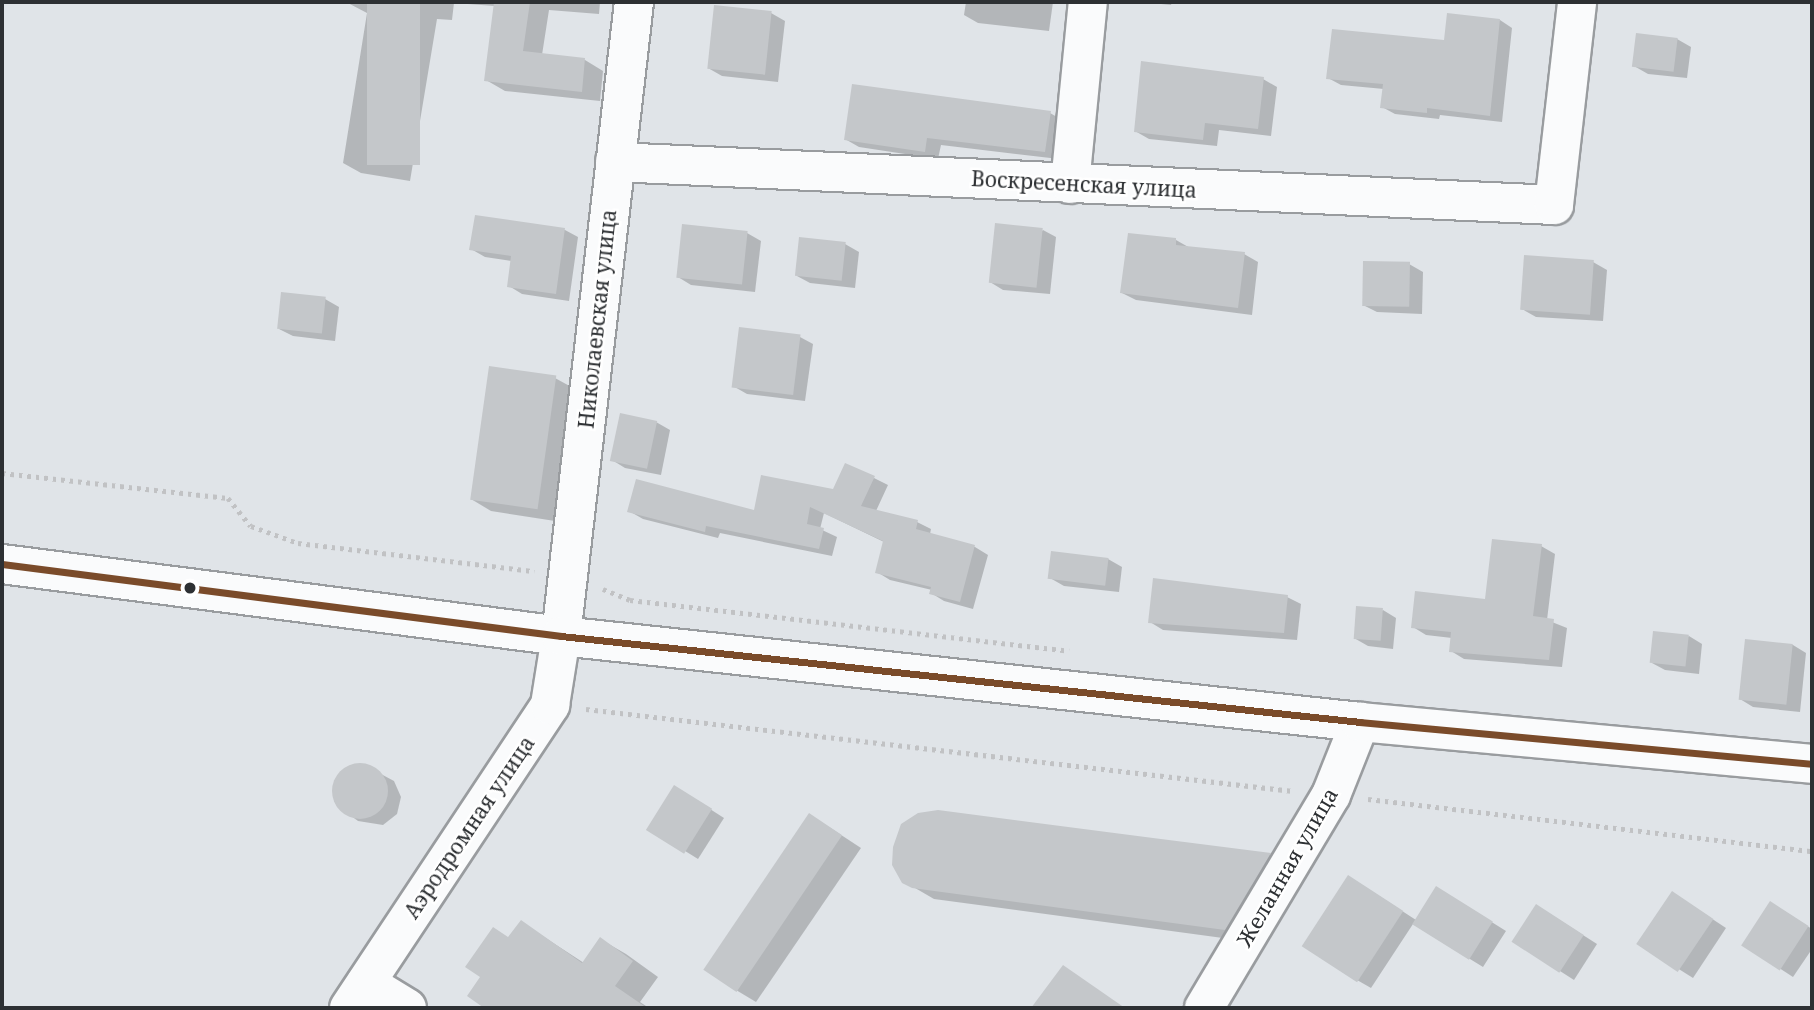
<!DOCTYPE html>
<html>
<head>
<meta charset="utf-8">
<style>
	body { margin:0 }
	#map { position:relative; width:1814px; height:1010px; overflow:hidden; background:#e0e4e8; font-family:"Noto Serif",serif }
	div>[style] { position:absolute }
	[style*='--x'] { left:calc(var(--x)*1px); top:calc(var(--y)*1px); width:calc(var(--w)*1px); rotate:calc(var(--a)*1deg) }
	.shadow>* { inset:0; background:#0003 }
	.building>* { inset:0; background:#c4c7ca; transform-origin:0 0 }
	.round { border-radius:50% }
	.path>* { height:4.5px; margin-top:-2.25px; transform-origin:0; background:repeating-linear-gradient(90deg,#c1c2c4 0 3.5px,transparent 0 8.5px) }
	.roads { filter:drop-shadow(2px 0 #999c9f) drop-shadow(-2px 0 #999c9f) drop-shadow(0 2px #999c9f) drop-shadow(0 -2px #999c9f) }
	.minor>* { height:38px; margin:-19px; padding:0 19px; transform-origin:19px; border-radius:19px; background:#fafbfc }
	.major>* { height:38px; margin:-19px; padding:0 19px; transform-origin:19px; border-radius:19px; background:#fafbfc }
	.bus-1>* { height:7px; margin:-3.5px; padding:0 3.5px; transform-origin:3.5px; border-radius:3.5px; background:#7a4b2a }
	.dots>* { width:19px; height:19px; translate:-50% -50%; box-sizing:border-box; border:4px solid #fff; border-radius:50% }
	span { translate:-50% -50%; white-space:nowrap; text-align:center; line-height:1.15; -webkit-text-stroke:5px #fff; paint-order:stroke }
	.street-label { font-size:21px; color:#2d3033 }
	.frame { position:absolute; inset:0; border:4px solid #2d3033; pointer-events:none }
</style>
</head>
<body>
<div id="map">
	<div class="shadow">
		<div style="clip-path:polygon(346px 2px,600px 2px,599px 14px,549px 10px,542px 55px,585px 60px,603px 71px,600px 101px,505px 91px,486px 80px,495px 6px,454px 3px,452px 20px,437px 19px,410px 181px,361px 173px,343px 163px,367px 13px)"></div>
		<div style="clip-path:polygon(966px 2px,1053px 2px,1049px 31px,978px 23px,964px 15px)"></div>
		<div style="clip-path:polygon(1141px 2px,1172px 2px,1171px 5px)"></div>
		<div style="clip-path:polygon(771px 13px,785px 21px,778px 82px,722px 76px,708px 68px)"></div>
		<div style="clip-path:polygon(1500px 20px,1512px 28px,1502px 122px,1440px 115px,1439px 119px,1395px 114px,1382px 107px,1384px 89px,1341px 85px,1328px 78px,1446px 41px)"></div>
		<div style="clip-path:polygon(1677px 39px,1691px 47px,1687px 78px,1648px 74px,1634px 66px)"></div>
		<div style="clip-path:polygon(1263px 79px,1277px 87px,1271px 136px,1219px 130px,1217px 146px,1149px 139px,1135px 131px)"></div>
		<div style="clip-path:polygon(1050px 113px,1064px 121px,1059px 159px,941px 145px,938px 159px,859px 147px,845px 139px)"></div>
		<div style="clip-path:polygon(476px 217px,565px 230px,578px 237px,569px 301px,522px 294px,509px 286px,512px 261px,485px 257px,471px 249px)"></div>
		<div style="clip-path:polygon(1043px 230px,1056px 237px,1050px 294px,1003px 290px,990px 282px)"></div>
		<div style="clip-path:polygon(747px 233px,761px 241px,755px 292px,691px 285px,678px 277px)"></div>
		<div style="clip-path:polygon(1176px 240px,1190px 248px,1244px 254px,1258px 262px,1252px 315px,1136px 300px,1122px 293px)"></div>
		<div style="clip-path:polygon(845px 244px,859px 252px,855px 288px,810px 283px,797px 276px)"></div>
		<div style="clip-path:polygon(1593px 262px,1607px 270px,1603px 321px,1536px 317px,1522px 309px)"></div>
		<div style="clip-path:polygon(1409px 264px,1423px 272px,1422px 314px,1377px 312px,1363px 305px)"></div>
		<div style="clip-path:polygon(325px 299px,339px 307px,335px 341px,293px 336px,279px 329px)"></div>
		<div style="clip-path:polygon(800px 337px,813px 344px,805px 401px,747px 394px,733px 386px)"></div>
		<div style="clip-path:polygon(555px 378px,575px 389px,555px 521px,491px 511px,471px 499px)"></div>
		<div style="clip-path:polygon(656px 422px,670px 430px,661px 475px,625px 468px,612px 460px)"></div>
		<div style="clip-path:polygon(874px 478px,888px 485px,876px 511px,917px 522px,931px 529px,930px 534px,975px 547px,988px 555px,973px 609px,944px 601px,931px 593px,932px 590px,890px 580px,877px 572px,884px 542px,824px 513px,820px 529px,837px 537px,832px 556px,720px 533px,718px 538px,643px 519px,629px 511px,755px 512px)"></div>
		<div style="clip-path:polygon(1541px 546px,1555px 554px,1547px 620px,1567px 628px,1562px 667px,1464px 659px,1451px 651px,1452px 638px,1426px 635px,1413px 627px,1487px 601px)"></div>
		<div style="clip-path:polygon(1108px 559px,1122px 567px,1119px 592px,1064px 586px,1050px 578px)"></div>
		<div style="clip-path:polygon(1287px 597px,1301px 604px,1297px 640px,1163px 630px,1150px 622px)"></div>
		<div style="clip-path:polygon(1383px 610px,1396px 618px,1393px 649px,1368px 646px,1354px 638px)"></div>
		<div style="clip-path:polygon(1689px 636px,1702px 644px,1699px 674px,1665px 670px,1652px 663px)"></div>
		<div style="clip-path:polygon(1746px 641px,1793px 645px,1806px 653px,1800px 712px,1753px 707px,1740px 699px)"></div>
		<div style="clip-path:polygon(364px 765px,394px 781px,401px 797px,397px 814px,383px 825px,358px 821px,338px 806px,333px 789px,340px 773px,346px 768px)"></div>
		<div style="clip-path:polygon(688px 795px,724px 818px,698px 859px,648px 828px)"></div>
		<div style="clip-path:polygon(938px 812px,1270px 855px,1290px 866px,1245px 941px,934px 899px,903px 881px)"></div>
		<div style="clip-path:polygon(829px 827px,861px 848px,756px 1002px,736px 990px)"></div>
		<div style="clip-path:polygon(1362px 885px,1416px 920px,1450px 896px,1506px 931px,1483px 967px,1413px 924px,1371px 988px,1357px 980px)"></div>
		<div style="clip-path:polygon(1685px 901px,1726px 928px,1693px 978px,1639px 944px)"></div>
		<div style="clip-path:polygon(1784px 911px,1812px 929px,1812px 949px,1793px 977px,1744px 945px)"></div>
		<div style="clip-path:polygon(1550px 914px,1597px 944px,1574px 980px,1513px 941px)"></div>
		<div style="clip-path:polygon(521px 922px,584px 963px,600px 939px,626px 954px,658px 977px,640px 1002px,649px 1008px,487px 1008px,470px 996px)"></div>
	</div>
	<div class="building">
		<div style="left:367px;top:2px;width:53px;height:163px"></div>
		<div style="clip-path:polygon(494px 2px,530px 2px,523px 51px,585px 58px,582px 92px,484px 81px)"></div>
		<div style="left:714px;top:5px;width:58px;height:64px;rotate:6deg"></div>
		<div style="clip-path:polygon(1447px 13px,1500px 19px,1490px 116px,1427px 108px,1427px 113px,1380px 108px,1383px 84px,1326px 79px,1332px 29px,1444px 40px)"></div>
		<div style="left:1636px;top:33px;width:42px;height:34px;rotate:7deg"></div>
		<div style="clip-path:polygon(1141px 61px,1264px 77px,1258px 129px,1205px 123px,1203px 140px,1134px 132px)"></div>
		<div style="clip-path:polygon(852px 84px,1051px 111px,1045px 152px,927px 138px,925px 152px,844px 140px)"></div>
		<div style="clip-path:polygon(475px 215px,565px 228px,556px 294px,507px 287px,511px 256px,469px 250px)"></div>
		<div style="left:995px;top:223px;width:48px;height:60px;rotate:6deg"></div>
		<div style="left:682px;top:224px;width:66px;height:54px;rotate:6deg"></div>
		<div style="clip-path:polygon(1128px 233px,1176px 238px,1176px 245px,1245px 252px,1238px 308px,1120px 293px)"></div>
		<div style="left:799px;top:237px;width:47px;height:39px;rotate:6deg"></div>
		<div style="left:1524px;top:255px;width:70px;height:55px;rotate:4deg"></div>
		<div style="left:1363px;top:261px;width:47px;height:45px;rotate:1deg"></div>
		<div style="left:281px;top:292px;width:45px;height:37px;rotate:6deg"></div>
		<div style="left:739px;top:327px;width:62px;height:61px;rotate:7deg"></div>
		<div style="left:489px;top:366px;width:68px;height:135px;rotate:8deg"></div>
		<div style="left:620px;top:413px;width:38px;height:49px;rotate:12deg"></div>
		<div style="clip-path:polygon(845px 463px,875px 476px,861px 506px,918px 520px,916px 529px,975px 545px,960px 602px,929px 594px,931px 587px,875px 573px,883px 541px,810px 507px,807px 524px,824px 528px,819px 549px,706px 526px,705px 532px,627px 512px,636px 479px,754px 510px,761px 475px,833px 489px)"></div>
		<div style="clip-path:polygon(1492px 539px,1542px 544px,1533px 616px,1554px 619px,1549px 660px,1449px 652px,1451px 632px,1411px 628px,1415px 591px,1485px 599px)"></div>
		<div style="left:1051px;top:551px;width:58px;height:28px;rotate:7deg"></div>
		<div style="clip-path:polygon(1153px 578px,1288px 595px,1284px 633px,1148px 623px)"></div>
		<div style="left:1356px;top:606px;width:27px;height:33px;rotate:4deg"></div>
		<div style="left:1653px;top:631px;width:36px;height:32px;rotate:6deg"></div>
		<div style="left:1745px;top:639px;width:48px;height:61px;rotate:6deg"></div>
		<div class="round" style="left:332px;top:763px;width:56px;height:56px"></div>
		<div style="left:674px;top:785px;width:45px;height:53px;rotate:32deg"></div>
		<div style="clip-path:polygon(938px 810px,1153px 838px,1271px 853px,1225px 930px,912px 888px,902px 883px,892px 865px,893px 847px,901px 824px,918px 813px)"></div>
		<div style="left:809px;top:813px;width:40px;height:189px;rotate:34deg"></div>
		<div style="left:1348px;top:875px;width:66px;height:85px;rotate:33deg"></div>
		<div style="left:1436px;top:886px;width:67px;height:45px;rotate:32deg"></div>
		<div style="left:1672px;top:891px;width:50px;height:64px;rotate:34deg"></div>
		<div style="left:1770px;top:901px;width:46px;height:53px;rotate:33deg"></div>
		<div style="left:1536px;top:904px;width:57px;height:45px;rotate:33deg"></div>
		<div style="clip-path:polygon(521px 920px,582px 963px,600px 937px,633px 961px,615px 986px,647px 1008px,484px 1008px,467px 996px,480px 977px,465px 967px,493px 927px,508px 937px)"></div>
		<div style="clip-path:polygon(1063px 965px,1125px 1008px,1031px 1008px)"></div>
	</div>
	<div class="path">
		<div style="--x:2;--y:473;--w:227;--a:6.3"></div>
		<div style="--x:228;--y:498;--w:36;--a:51"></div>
		<div style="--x:251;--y:526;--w:50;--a:19.9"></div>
		<div style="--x:298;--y:543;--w:238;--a:6.8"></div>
		<div style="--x:603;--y:589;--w:29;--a:22"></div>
		<div style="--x:630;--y:600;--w:442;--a:6.6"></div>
		<div style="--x:586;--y:709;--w:712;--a:6.62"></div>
		<div style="--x:1368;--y:799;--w:447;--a:6.7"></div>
	</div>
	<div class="roads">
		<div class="minor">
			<div style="--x:615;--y:162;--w:940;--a:2.62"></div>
			<div style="--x:1554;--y:205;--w:204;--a:-83.5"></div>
			<div style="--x:1070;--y:184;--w:183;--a:-84.4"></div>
			<div style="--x:366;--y:983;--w:48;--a:31.4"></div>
			<div style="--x:349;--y:1008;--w:364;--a:-56.4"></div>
			<div style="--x:550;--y:705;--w:70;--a:-80.9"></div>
			<div style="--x:561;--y:636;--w:638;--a:-83.43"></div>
			<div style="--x:1204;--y:1008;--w:248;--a:-59.2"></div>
			<div style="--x:1331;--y:795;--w:79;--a:-68.3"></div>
		</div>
		<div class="major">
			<div style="--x:2;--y:564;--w:564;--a:7.34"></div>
			<div style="--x:561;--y:636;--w:804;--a:6.14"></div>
			<div style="--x:1360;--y:722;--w:454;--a:5.3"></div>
		</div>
	</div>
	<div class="bus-1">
		<div style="--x:2;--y:564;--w:564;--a:7.34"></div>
		<div style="--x:561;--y:636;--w:804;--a:6.14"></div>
		<div style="--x:1360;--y:722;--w:454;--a:5.3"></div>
	</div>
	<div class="dots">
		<div style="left:190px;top:588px;background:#2d3033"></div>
	</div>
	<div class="street-label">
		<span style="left:1084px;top:184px;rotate:3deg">Воскресенская улица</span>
		<span style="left:597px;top:319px;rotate:-84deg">Николаевская улица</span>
		<span style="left:469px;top:827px;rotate:-56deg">Аэродромная улица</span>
		<span style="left:1287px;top:867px;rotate:-60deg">Желанная улица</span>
	</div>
	<div class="frame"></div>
</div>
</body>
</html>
